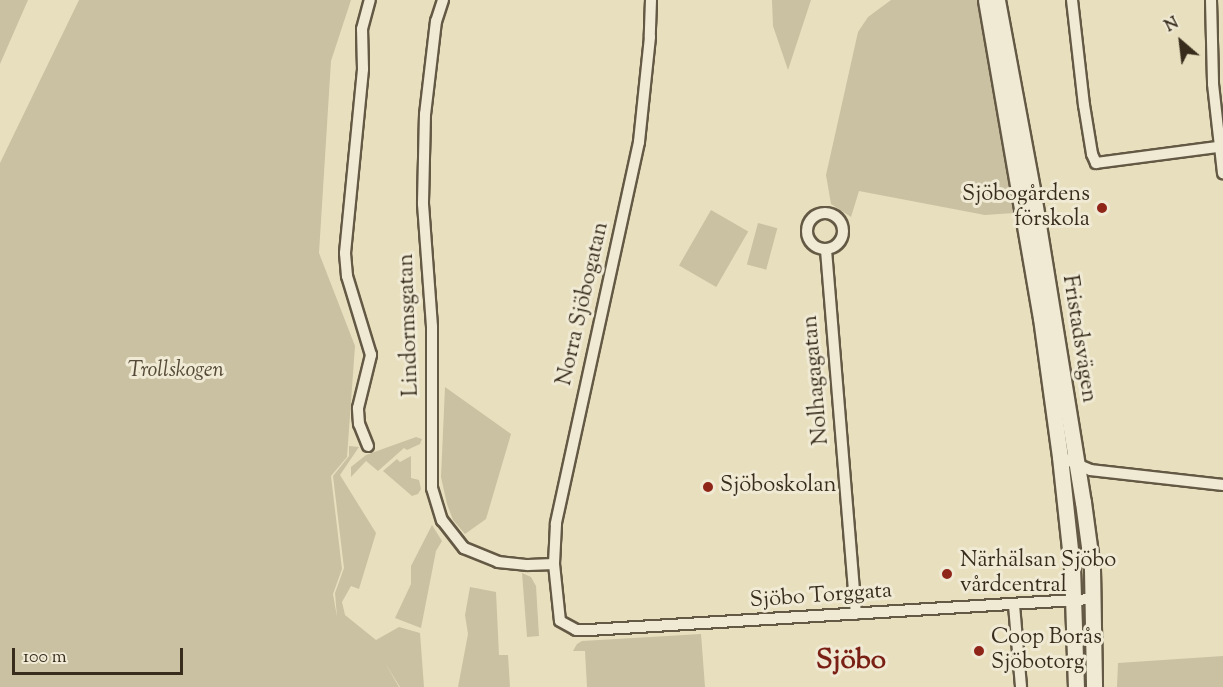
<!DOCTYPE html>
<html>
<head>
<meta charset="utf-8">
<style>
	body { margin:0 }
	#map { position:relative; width:1223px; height:687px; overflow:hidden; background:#e8dfbe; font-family:"Sorts Mill Goudy",serif }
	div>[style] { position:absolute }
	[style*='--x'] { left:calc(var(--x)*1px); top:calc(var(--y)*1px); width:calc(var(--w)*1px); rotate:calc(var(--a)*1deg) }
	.green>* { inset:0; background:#cac1a2; transform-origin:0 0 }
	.roads { filter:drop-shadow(2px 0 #645944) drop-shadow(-2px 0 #645944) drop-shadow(0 2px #645944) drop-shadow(0 -2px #645944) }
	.street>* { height:10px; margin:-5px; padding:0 5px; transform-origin:5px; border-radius:5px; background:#f0ead5 }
	.street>.ring { margin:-5px; padding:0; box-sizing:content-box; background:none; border:10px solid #f0ead5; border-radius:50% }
	.secondary>* { height:15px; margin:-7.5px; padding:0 7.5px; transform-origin:7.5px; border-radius:7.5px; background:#f0ead5 }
	.dots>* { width:16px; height:16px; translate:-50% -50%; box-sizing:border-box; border:3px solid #f0ead5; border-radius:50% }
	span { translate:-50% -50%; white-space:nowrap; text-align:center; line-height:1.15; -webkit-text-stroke:6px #f0ead5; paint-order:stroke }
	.poi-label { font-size:22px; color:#382c1c }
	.right { translate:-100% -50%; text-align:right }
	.left { translate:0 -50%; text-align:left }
	.street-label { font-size:22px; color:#382c1c }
	.park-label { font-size:22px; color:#554a37; font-style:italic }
	.district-label { font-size:28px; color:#7a1f14; font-weight:700 }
	.north { position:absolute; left:1151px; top:12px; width:60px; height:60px; -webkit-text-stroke:4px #f0ead5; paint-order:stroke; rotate:332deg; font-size:16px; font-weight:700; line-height:24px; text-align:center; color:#382c1c }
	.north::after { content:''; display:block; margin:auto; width:21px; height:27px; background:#382c1c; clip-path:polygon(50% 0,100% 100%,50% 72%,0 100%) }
	.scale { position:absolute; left:12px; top:648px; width:171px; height:27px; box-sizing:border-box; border:3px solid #382c1c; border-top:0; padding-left:8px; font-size:18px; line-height:21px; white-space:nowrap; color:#382c1c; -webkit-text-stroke:4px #f0ead5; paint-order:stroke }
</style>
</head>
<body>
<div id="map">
	<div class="green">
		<div style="clip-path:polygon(0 0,28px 0,0 64px)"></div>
		<div style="clip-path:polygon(79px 0,351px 0,331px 61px,319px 253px,355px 346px,347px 457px,331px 476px,342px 569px,333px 594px,337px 617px,335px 593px,344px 568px,333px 476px,349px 456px,349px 446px,359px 447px,340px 475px,376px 533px,359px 589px,351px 586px,342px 602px,345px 615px,376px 640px,399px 627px,420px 633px,424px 687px,400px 687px,385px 663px,399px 687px,0 687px,0 163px)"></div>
		<div style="clip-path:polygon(772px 0,811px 0,788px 70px,773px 26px)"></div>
		<div style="clip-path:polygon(891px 0,977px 0,1014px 213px,985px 215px,859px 191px,851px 217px,831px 204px,826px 175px,858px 32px,868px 17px)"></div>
		<div style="left:711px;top:210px;width:43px;height:64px;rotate:30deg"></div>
		<div style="left:758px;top:223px;width:20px;height:43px;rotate:15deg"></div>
		<div style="clip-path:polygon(445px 387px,511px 434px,486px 519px,465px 534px,453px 520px,447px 504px,441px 477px)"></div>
		<div style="clip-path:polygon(416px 437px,422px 439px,420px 444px,407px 450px,404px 448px,378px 471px,366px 461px,351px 477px,351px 467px,366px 455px)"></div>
		<div style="clip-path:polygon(411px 456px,411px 478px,419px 480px,421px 489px,418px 494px,412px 496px,383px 471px,397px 459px,400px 462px)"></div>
		<div style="clip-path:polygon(432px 525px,442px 541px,436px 551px,421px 628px,395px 618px,411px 584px,411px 566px)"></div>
		<div style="clip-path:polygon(522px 573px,531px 577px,536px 586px,539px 636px,527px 637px)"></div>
		<div style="clip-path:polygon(470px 587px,496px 592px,499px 655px,508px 655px,510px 687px,458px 687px,468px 634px,465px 615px)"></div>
		<div style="clip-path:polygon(701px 634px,705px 687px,587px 687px,585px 651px,573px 651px,577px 644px,582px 641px)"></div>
		<div style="clip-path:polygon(1223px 656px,1223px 687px,1117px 687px,1118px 663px)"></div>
	</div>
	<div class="roads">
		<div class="street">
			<div style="--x:443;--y:0;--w:22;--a:108"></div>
			<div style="--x:436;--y:21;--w:94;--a:96.7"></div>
			<div style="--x:425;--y:114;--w:90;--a:91.3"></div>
			<div style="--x:423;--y:204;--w:123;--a:85.8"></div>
			<div style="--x:432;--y:327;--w:161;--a:90"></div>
			<div style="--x:432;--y:488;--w:34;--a:73"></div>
			<div style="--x:442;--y:520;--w:36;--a:52"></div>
			<div style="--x:464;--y:548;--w:37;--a:22"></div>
			<div style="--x:498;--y:562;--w:30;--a:6"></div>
			<div style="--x:528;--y:565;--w:26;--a:-2"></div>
			<div style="--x:651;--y:0;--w:37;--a:92"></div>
			<div style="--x:650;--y:37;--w:106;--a:96"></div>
			<div style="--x:639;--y:142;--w:391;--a:102.3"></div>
			<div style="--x:556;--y:524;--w:40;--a:92.9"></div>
			<div style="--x:554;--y:564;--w:57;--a:84"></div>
			<div style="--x:560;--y:621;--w:18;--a:29"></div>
			<div style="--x:576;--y:630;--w:13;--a:0"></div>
			<div style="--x:589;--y:630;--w:504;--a:-3.53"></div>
			<div style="--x:1072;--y:0;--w:106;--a:83.5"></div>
			<div style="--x:1084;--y:105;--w:50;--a:80.7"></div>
			<div style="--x:1092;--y:154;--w:10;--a:66"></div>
			<div style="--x:1096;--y:163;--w:123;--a:-7.5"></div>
			<div style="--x:1211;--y:0;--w:84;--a:88.6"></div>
			<div style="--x:1213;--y:84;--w:90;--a:83.6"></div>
			<div class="ring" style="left:807px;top:213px;width:26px;height:26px"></div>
			<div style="--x:826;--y:250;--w:365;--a:85.3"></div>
			<div style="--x:368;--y:446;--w:24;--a:-112"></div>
			<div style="--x:359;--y:424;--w:16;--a:-94"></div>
			<div style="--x:358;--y:408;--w:55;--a:-76.2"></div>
			<div style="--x:371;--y:355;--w:83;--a:-106.9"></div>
			<div style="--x:347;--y:276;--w:23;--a:-95"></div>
			<div style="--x:345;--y:253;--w:185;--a:-84.4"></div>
			<div style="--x:363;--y:69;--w:40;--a:-91.4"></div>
			<div style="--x:362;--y:29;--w:30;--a:-75"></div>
			<div style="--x:1060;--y:457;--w:33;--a:23"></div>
			<div style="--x:1090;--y:470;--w:134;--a:6.4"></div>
			<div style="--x:1014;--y:605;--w:82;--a:85.1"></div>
		</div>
		<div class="secondary">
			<div style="--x:986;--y:0;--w:323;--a:80.2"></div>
			<div style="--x:1041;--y:318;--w:140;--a:82.2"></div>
			<div style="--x:1060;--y:457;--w:111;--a:83.8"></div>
			<div style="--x:1072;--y:567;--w:120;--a:88.1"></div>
			<div style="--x:997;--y:0;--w:197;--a:79.5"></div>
			<div style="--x:1033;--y:194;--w:312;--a:80.8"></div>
			<div style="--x:1083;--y:502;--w:68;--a:82.3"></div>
			<div style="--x:1092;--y:569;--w:118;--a:89"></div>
		</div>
	</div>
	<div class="dots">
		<div style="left:1102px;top:208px;background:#8f2418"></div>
		<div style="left:708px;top:487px;background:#8f2418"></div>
		<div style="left:947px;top:574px;background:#8f2418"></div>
		<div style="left:979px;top:651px;background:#8f2418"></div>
	</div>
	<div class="poi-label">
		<span class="right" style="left:1090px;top:208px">Sjöbogårdens<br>förskola</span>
		<span class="left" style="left:720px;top:487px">Sjöboskolan</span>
		<span class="left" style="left:960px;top:574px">Närhälsan Sjöbo<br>vårdcentral</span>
		<span class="left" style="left:991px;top:651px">Coop Borås<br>Sjöbotorg</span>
	</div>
	<div class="street-label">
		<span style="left:584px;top:304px;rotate:-77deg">Norra Sjöbogatan</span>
		<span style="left:410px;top:325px;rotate:-92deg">Lindormsgatan</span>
		<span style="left:1078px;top:339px;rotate:81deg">Fristadsvägen</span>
		<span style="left:817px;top:380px;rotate:-95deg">Nolhagagatan</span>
		<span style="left:821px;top:597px;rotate:-4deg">Sjöbo Torggata</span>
	</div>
	<div class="park-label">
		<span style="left:176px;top:372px">Trollskogen</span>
	</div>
	<div class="district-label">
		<span style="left:851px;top:661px">Sjöbo</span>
	</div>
	<div class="north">N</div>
	<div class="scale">100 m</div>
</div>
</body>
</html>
